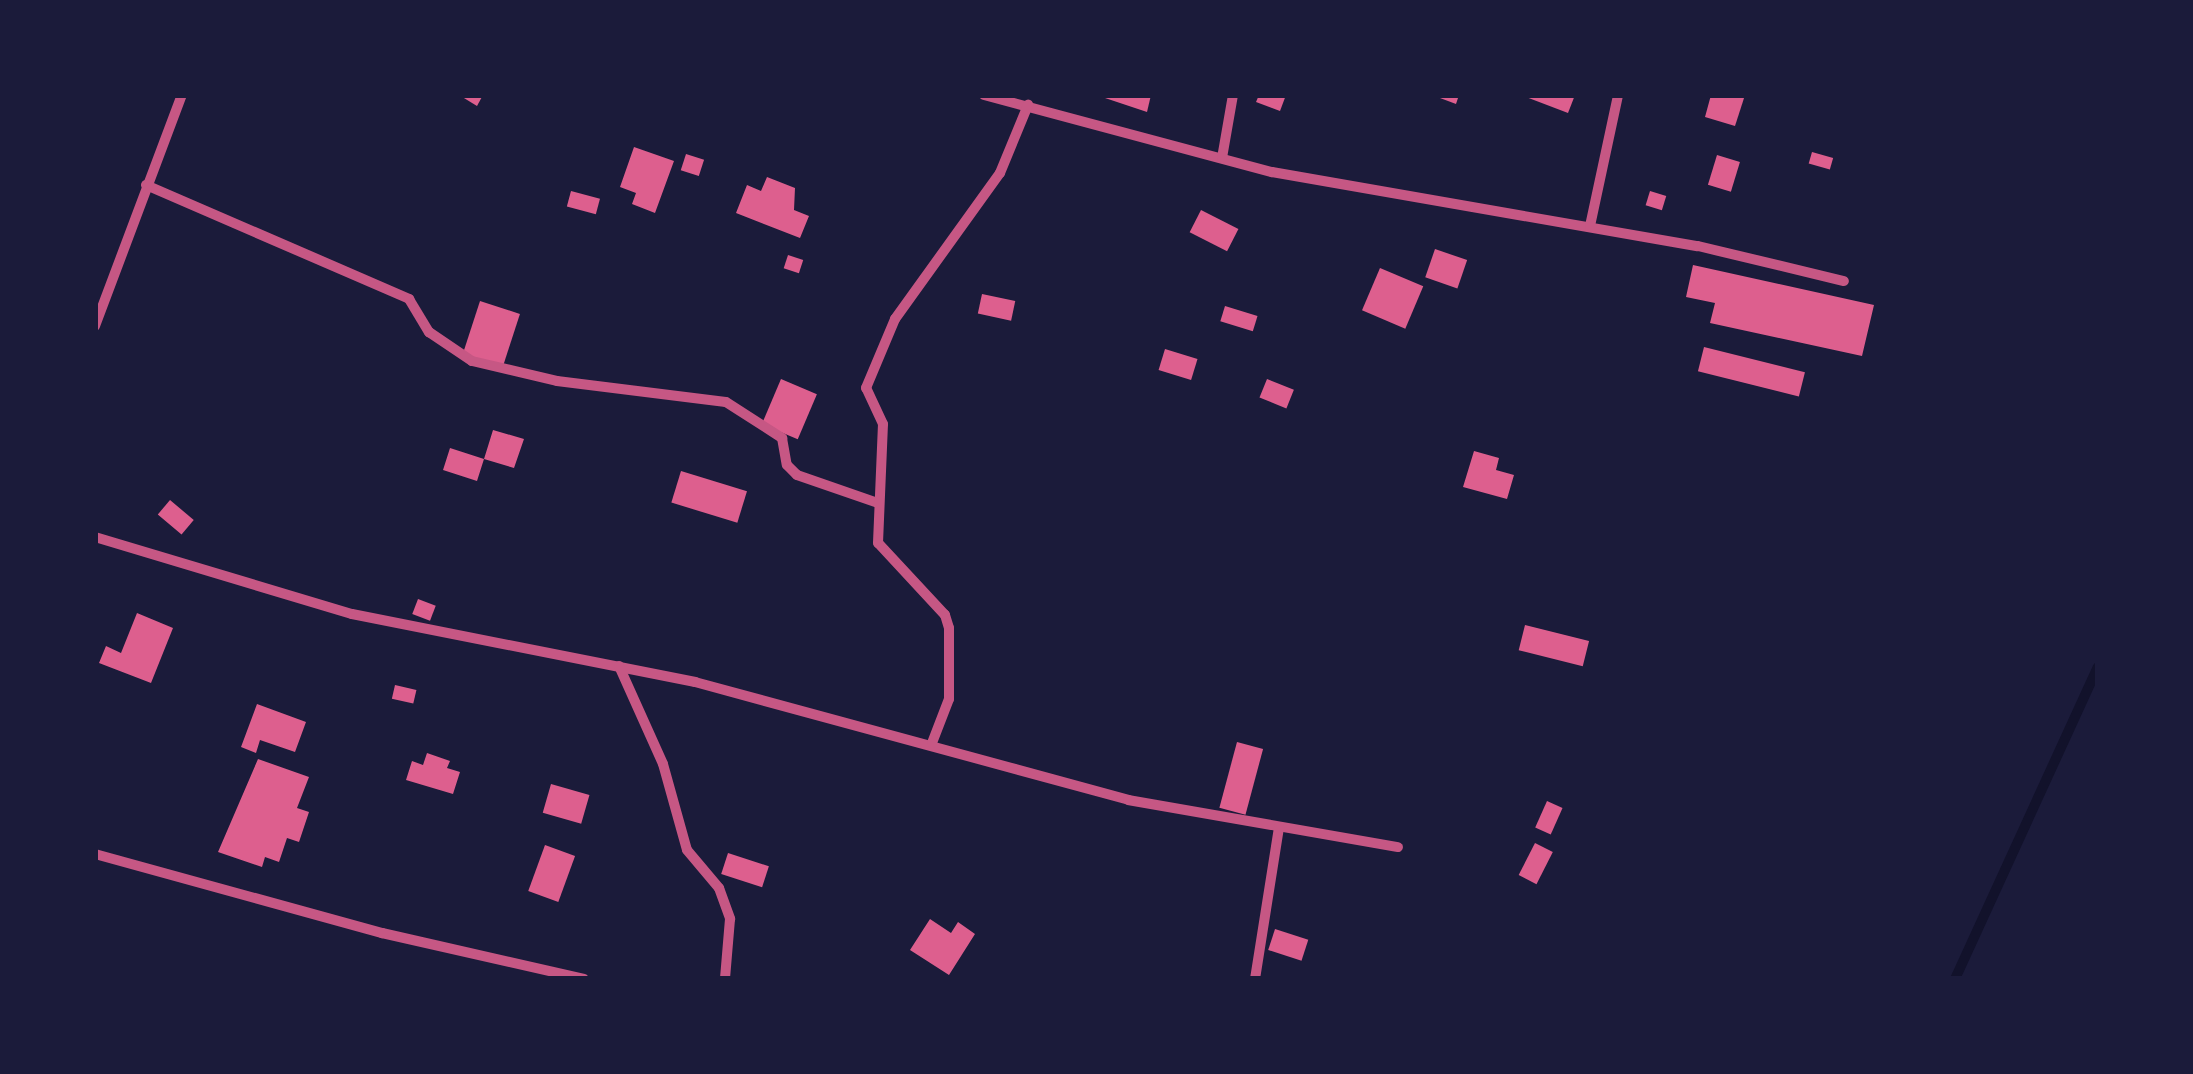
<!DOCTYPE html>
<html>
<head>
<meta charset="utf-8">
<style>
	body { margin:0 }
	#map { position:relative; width:2193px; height:1074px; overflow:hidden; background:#1b1b3a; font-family:"Alegreya Sans",sans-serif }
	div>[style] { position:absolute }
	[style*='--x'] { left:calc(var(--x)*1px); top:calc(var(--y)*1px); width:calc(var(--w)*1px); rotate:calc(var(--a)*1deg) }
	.stream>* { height:10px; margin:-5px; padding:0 5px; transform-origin:5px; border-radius:5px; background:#12122b }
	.building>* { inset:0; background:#dd5f8e; transform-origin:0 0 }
	.minor>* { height:10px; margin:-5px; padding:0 5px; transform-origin:5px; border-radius:5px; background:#c65784 }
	span { translate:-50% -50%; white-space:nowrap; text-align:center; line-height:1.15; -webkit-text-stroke:9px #1b1b3a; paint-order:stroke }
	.frame { position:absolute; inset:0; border:98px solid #1b1b3a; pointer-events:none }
</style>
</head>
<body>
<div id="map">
	<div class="stream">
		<div style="--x:1955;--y:979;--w:343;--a:-65.4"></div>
	</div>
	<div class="building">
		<div style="clip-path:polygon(459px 95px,483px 95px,477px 106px)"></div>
		<div style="clip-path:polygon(1096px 95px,1151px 95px,1147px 112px)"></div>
		<div style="clip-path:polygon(1259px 95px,1286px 95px,1280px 111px,1256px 102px)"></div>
		<div style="clip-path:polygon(1432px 95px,1459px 95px,1456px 104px)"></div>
		<div style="clip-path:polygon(1521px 95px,1575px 95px,1568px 113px)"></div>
		<div style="clip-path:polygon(1711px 95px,1745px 95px,1735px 126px,1705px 117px)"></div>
		<div style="clip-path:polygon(634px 147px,674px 161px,655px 213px,632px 204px,636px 193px,620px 187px)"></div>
		<div style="left:1812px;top:152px;width:22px;height:12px;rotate:16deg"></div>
		<div style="left:686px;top:154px;width:19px;height:17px;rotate:18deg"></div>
		<div style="left:1717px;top:155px;width:24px;height:31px;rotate:17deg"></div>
		<div style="clip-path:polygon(767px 177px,795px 188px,794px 210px,809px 216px,800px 238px,736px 213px,747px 185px,761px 191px)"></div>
		<div style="left:571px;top:191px;width:30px;height:16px;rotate:15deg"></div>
		<div style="left:1650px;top:191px;width:17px;height:15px;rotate:17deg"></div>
		<div style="left:1201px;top:210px;width:42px;height:25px;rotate:27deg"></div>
		<div style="left:1435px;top:249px;width:34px;height:30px;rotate:19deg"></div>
		<div style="left:788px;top:255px;width:16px;height:14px;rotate:18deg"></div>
		<div style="clip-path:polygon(1693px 265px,1874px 305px,1862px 356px,1710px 323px,1715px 303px,1686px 297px)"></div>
		<div style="left:1380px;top:268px;width:47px;height:46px;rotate:23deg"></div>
		<div style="left:982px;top:294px;width:34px;height:20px;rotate:12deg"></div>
		<div style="left:480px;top:301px;width:42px;height:57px;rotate:18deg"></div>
		<div style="left:1225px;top:306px;width:34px;height:16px;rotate:17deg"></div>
		<div style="left:1704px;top:347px;width:104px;height:25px;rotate:14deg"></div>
		<div style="left:1165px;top:349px;width:34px;height:22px;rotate:17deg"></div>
		<div style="left:781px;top:379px;width:39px;height:49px;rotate:23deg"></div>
		<div style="left:1267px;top:379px;width:29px;height:20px;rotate:22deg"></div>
		<div style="clip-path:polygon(493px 430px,524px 439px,514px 468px,484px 459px,477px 481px,443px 470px,450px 448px,484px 459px)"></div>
		<div style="clip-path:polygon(1474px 451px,1499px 458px,1496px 470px,1514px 475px,1507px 499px,1463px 487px)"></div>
		<div style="left:681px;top:471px;width:69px;height:33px;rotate:17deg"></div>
		<div style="left:170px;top:500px;width:31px;height:19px;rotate:40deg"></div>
		<div style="left:418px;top:599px;width:19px;height:16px;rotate:21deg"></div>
		<div style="clip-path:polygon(137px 613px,173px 628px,151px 683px,99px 663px,106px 646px,121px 653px)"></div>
		<div style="left:1525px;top:625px;width:66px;height:26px;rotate:14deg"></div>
		<div style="left:395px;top:685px;width:22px;height:14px;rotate:13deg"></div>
		<div style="clip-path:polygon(257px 704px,306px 722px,295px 752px,260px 740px,256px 753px,241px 747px)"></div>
		<div style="left:1237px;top:742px;width:27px;height:68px;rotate:15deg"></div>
		<div style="clip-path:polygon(427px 753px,450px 761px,447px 768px,460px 772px,453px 794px,406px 780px,412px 761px,423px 765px)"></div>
		<div style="clip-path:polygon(258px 759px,309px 777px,297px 808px,309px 812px,299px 842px,287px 838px,279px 862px,265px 857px,262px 867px,218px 852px)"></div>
		<div style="left:551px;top:784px;width:40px;height:30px;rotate:16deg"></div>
		<div style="left:1547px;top:801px;width:17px;height:29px;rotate:24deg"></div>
		<div style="left:1535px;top:843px;width:20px;height:36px;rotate:27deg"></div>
		<div style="left:545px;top:845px;width:32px;height:49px;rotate:20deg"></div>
		<div style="left:728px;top:853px;width:43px;height:22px;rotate:18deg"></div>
		<div style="clip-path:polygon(930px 919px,951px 933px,958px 922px,975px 934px,949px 975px,910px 950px)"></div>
		<div style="left:1275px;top:929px;width:35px;height:22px;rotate:18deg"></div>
	</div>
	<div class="minor">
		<div style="--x:984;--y:95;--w:298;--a:15"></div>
		<div style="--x:1272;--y:172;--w:432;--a:9.9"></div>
		<div style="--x:1698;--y:246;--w:150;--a:13.5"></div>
		<div style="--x:1222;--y:158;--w:64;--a:-80.1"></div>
		<div style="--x:146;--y:185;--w:287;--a:23.4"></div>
		<div style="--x:409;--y:299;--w:39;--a:59"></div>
		<div style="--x:429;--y:332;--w:52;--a:34"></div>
		<div style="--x:472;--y:361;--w:87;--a:13.2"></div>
		<div style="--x:557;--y:381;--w:170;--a:7.1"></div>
		<div style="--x:726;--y:402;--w:67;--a:32.7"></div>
		<div style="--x:782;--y:438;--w:27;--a:80"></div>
		<div style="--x:787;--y:465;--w:14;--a:45"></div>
		<div style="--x:797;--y:475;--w:86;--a:19.1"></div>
		<div style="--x:1590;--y:226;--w:134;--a:-77.9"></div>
		<div style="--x:95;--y:326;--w:247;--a:-69.4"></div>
		<div style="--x:95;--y:537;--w:268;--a:16.7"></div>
		<div style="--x:352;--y:614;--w:350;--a:11.2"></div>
		<div style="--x:695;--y:682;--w:449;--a:15.2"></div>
		<div style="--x:1128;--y:800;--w:274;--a:9.9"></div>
		<div style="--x:619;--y:666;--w:107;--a:65.8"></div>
		<div style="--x:663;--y:764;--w:89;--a:74.4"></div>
		<div style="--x:687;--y:850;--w:50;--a:49.9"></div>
		<div style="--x:719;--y:888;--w:33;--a:70"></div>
		<div style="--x:730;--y:919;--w:60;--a:94.8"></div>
		<div style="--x:932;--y:743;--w:47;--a:-68.9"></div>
		<div style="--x:949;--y:699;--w:71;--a:-90"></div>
		<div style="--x:949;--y:628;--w:14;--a:-107"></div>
		<div style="--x:945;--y:615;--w:98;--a:-132.9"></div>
		<div style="--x:878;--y:543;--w:119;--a:-87.6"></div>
		<div style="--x:883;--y:424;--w:40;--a:-115"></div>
		<div style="--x:866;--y:388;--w:75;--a:-67.2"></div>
		<div style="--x:895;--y:319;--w:180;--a:-54.3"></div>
		<div style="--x:1000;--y:173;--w:74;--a:-67.6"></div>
		<div style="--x:95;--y:854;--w:298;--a:15.4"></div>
		<div style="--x:382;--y:933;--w:207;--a:12.8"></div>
		<div style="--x:1255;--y:979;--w:154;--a:-81"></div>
	</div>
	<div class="frame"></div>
</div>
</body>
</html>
